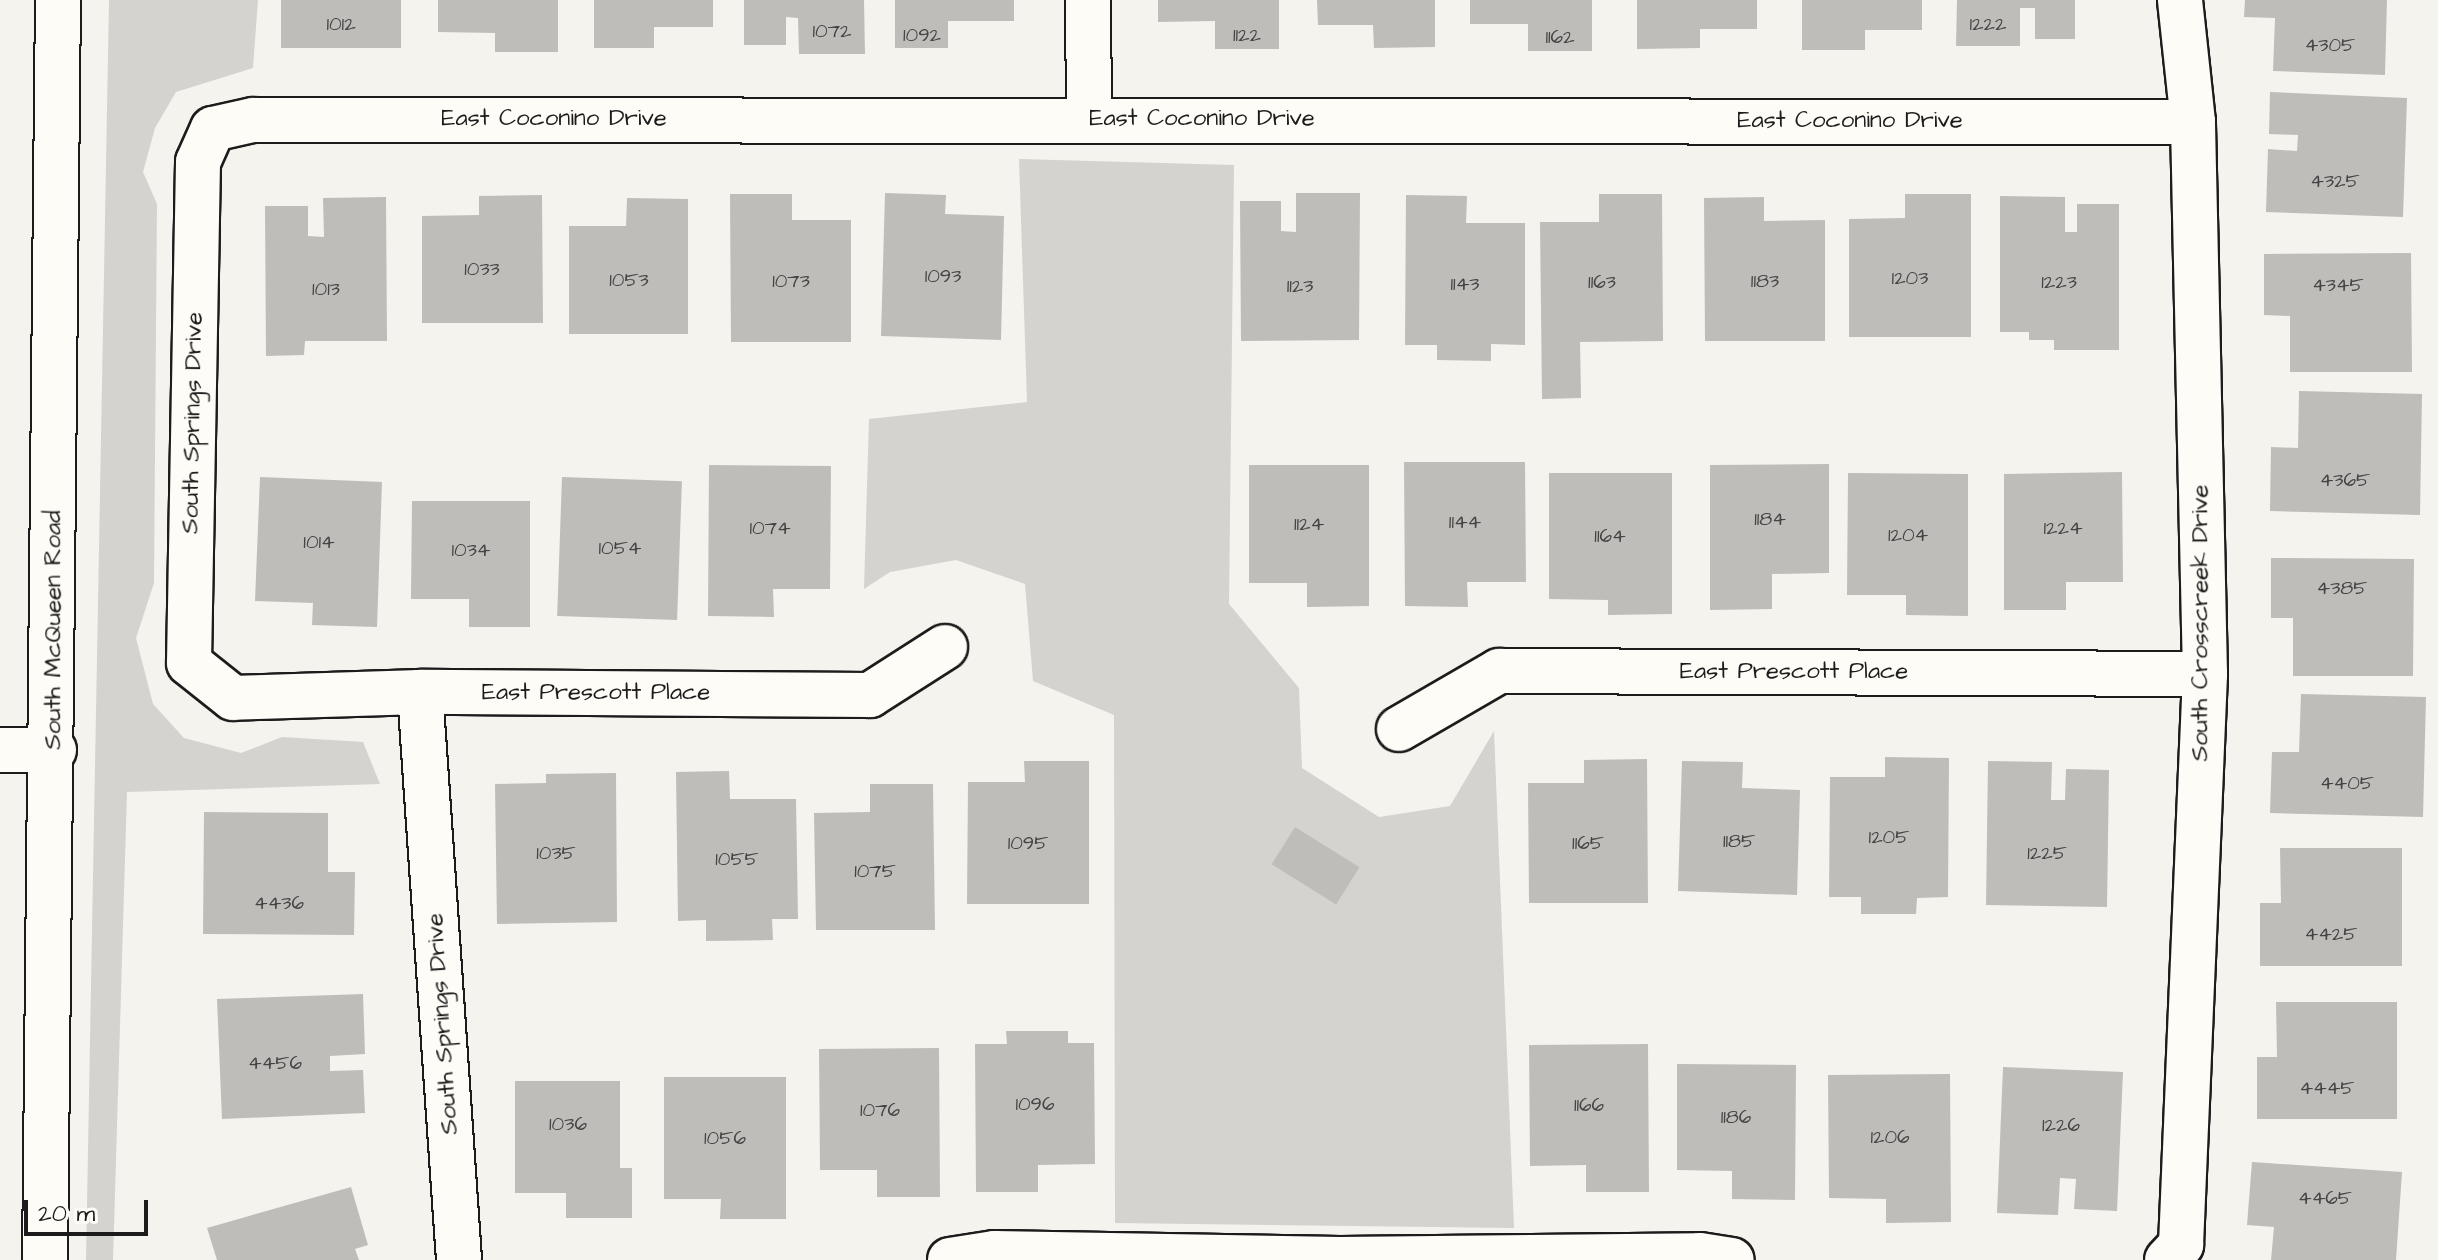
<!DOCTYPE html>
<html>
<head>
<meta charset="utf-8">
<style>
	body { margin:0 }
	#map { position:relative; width:2438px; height:1260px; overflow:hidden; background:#f4f3ee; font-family:"Architects Daughter",sans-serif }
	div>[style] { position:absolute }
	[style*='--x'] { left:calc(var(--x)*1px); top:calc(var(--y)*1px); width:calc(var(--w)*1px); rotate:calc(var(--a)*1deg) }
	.green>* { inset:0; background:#d4d3cf }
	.building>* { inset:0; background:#bebdba; transform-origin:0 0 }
	.roads { filter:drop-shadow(2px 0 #1c1c1c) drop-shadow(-2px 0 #1c1c1c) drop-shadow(0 2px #1c1c1c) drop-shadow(0 -2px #1c1c1c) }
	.minor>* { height:44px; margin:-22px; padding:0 22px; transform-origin:22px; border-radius:22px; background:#fdfcf7 }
	.major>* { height:44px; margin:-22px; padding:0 22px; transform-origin:22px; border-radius:22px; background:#fdfcf7 }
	span { translate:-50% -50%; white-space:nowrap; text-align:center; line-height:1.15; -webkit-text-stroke:8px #fdfcf7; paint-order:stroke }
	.number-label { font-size:20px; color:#444 }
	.number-label span { -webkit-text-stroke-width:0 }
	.street-label { font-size:24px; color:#1c1c1c }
	.scale { position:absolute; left:24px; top:1200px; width:124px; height:36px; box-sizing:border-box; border:4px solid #1c1c1c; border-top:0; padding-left:10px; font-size:24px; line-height:28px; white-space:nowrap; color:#1c1c1c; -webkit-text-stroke:6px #fdfcf7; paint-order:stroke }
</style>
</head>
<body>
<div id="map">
	<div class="green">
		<div style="clip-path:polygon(109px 0,258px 0,253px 68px,176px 92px,155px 128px,143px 172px,157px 204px,154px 583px,136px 638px,153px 704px,184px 738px,241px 753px,282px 737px,363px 742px,380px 784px,127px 792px,113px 1260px,86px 1260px)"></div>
		<div style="clip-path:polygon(1019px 159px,1234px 165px,1229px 604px,1299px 688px,1302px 768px,1379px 817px,1450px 806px,1494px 731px,1514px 1228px,1115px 1223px,1114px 715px,1033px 681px,1025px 584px,956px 560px,890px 572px,864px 589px,869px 419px,1027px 402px)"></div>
	</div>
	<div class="building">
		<div style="left:281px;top:0;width:120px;height:48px"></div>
		<div style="clip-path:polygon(438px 0,558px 0,558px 52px,495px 52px,495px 33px,438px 32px)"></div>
		<div style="clip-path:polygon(594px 0,713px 0,713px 27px,654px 27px,654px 48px,594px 48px)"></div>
		<div style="clip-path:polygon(744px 0,864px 0,865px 54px,799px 54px,798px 18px,786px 17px,786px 45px,744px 45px)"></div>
		<div style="clip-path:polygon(895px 0,1014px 0,1014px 21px,948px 21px,948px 48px,895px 48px)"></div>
		<div style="clip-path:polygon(1158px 0,1279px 0,1279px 49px,1215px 49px,1215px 21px,1158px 22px)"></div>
		<div style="clip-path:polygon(1317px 0,1435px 0,1435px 47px,1374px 48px,1373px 25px,1318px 25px)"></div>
		<div style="clip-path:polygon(1470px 0,1592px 0,1592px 51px,1528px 51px,1528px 24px,1470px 24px)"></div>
		<div style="clip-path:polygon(1637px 0,1757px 0,1757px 29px,1700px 29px,1700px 48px,1637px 49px)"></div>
		<div style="clip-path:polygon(1802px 0,1922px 0,1922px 30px,1865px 30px,1865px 50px,1802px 50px)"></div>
		<div style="clip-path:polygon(1957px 0,2075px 0,2075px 39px,2035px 39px,2035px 8px,2020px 8px,2020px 46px,1956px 46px)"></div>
		<div style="clip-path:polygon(2245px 0,2387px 0,2385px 75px,2273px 71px,2275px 18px,2244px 17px)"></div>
		<div style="clip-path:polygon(2270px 92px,2407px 98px,2403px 217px,2266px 212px,2268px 149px,2297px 151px,2298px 135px,2269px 134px)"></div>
		<div style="clip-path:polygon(885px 193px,946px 195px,945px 214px,1004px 216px,1001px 340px,881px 336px)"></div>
		<div style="clip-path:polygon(1296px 193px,1360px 193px,1359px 340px,1241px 341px,1240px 201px,1281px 201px,1281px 231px,1296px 232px)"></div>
		<div style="clip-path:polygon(730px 194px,792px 194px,792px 220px,851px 220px,851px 342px,731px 342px)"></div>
		<div style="clip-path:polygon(1599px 194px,1662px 194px,1663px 341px,1580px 342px,1581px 398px,1542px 399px,1540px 222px,1599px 222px)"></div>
		<div style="clip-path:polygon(1905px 194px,1971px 194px,1971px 337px,1849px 337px,1849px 219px,1905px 218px)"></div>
		<div style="clip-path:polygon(542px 195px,543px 323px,422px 323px,422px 216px,479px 215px,479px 196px)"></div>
		<div style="clip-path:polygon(1406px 195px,1467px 196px,1466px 223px,1525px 223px,1525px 345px,1491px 344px,1491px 361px,1437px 360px,1437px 345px,1405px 345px)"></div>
		<div style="clip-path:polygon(2000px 196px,2065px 197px,2065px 232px,2077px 232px,2077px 204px,2119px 204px,2119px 350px,2054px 350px,2054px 340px,2029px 340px,2029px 332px,2000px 332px)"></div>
		<div style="clip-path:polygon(386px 197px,387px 341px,305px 341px,304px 355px,266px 356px,265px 206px,308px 206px,308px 236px,324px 237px,323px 198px)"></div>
		<div style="clip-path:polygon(1764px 197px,1764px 221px,1825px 220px,1825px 341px,1705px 341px,1704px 198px)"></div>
		<div style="clip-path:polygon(627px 198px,688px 199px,688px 334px,569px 334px,569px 226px,626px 226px)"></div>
		<div style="clip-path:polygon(2411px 253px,2412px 372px,2290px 372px,2290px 316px,2264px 315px,2264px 254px)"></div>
		<div style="clip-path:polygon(2299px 391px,2422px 394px,2420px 515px,2270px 511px,2271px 447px,2298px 448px)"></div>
		<div style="clip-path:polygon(1404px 462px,1525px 462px,1526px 582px,1467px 582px,1468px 607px,1405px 606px)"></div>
		<div style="clip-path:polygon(1829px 464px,1829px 573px,1772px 574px,1772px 609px,1710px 610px,1710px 465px)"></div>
		<div style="clip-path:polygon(709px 465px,831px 466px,830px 589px,773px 589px,774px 617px,708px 616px)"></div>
		<div style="clip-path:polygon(1249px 465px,1369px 465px,1369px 606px,1307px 607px,1307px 583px,1249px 583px)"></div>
		<div style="clip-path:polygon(2122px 472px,2123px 582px,2066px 582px,2066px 610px,2004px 610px,2004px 474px)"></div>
		<div style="clip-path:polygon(1549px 473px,1672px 473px,1672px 614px,1608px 615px,1608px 600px,1549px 599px)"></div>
		<div style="clip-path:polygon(1848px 473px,1968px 474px,1968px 616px,1906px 615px,1906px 595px,1847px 595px)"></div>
		<div style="clip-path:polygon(260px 477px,382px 482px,377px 627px,312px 625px,313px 603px,255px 601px)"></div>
		<div style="left:562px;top:477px;width:120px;height:139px;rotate:2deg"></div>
		<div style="clip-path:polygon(412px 501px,530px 501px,530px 627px,469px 627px,469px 599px,411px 599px)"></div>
		<div style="clip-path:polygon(2271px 558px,2414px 559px,2413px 676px,2293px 676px,2293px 618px,2271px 618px)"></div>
		<div style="clip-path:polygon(2301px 694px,2426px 697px,2423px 817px,2270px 813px,2272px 752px,2299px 752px)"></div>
		<div style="clip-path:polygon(1885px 757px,1949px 758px,1948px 897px,1917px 898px,1916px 914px,1861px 914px,1861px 897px,1829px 897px,1830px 777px,1885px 777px)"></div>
		<div style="clip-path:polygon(1647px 759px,1648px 903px,1529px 903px,1528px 783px,1584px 783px,1584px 760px)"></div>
		<div style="clip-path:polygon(1024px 761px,1089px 761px,1089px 904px,967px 904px,968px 782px,1025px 782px)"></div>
		<div style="clip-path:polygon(1682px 761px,1743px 762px,1742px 788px,1800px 790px,1797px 895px,1678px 891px)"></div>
		<div style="clip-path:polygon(1988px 761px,2052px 762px,2051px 800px,2065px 800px,2066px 769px,2109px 770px,2107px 907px,1986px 905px)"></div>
		<div style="clip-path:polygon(729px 771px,730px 799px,796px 799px,798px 919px,772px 919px,773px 940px,706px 941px,706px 920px,678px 921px,676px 772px)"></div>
		<div style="clip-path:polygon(616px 773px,617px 922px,497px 924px,495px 784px,546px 783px,546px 774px)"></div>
		<div style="clip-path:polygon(870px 784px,933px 784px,935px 930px,816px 930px,814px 813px,870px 812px)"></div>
		<div style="clip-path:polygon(204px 812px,328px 813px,328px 872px,355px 872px,354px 935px,203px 934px)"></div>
		<div style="left:1295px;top:827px;width:76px;height:44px;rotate:32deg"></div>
		<div style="clip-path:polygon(2280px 848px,2402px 848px,2402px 966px,2260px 966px,2260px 903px,2281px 903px)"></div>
		<div style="clip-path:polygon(363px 994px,365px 1054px,330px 1056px,330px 1071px,363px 1070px,365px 1113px,222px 1119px,217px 999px)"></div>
		<div style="clip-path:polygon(2276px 1002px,2397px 1002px,2397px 1119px,2257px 1119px,2257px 1057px,2277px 1057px)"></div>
		<div style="clip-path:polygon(1006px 1031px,1068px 1031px,1068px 1043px,1094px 1043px,1095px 1164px,1038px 1165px,1038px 1192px,976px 1192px,975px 1044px,1007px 1044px)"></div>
		<div style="clip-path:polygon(1648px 1044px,1649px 1192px,1586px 1192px,1586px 1165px,1530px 1166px,1529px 1045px)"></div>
		<div style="clip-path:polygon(939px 1048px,940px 1197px,877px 1197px,877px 1170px,820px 1170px,819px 1049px)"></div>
		<div style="clip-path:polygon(1677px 1064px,1796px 1065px,1795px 1200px,1732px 1199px,1732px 1171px,1677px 1170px)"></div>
		<div style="clip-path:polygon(2003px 1067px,2123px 1072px,2117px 1211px,2074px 1209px,2076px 1179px,2060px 1178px,2058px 1215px,1997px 1213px)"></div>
		<div style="clip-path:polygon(1950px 1074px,1951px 1222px,1886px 1223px,1886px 1199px,1829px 1198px,1828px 1075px)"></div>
		<div style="clip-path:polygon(664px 1077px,786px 1077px,786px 1219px,720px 1219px,721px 1199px,664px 1199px)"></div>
		<div style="clip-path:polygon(515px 1081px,620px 1081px,620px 1168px,632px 1168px,632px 1218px,566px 1218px,566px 1193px,515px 1193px)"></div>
		<div style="clip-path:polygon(2252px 1162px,2402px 1172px,2396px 1260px,2271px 1260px,2274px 1227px,2247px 1225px)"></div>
		<div style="clip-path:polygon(351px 1187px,368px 1245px,355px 1249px,359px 1260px,217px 1260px,207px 1228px)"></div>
	</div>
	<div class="roads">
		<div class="minor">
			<div style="--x:1088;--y:0;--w:119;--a:89.5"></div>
			<div style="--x:945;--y:647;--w:89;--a:147.4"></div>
			<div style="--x:870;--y:695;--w:450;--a:-179.6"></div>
			<div style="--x:420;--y:692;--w:187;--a:178.2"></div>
			<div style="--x:233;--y:698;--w:56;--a:-141.5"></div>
			<div style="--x:189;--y:663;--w:501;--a:-88.97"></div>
			<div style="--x:198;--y:162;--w:36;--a:-66"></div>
			<div style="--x:213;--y:129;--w:41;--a:-12.7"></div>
			<div style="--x:253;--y:120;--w:1940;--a:0.06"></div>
			<div style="--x:420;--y:692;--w:569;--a:86.07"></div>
			<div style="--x:1399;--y:729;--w:116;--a:-30.1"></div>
			<div style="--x:1499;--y:671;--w:706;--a:0.24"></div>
			<div style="--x:0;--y:750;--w:54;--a:0"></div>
			<div style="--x:950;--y:1260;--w:45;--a:-9"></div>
			<div style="--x:994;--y:1253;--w:346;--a:1"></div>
			<div style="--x:1340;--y:1259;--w:360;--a:-0.6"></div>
			<div style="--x:1700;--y:1255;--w:32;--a:9"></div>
			<div style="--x:2167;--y:1260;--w:21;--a:-47"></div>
			<div style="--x:2181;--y:1245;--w:572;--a:-87.59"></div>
			<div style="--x:2205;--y:674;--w:552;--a:-91.25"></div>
			<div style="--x:2193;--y:122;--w:123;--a:-96.1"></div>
		</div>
		<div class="major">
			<div style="--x:45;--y:1260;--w:1260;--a:-89.41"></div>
		</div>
	</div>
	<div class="number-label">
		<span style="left:341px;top:24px">1012</span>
		<span style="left:1988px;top:24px">1222</span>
		<span style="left:832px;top:31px">1072</span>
		<span style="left:922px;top:35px">1092</span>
		<span style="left:1247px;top:35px">1122</span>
		<span style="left:1560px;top:37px">1162</span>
		<span style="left:2330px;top:45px">4305</span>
		<span style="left:2335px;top:181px">4325</span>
		<span style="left:482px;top:269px">1033</span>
		<span style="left:943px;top:276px">1093</span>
		<span style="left:1910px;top:278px">1203</span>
		<span style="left:629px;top:280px">1053</span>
		<span style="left:791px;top:281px">1073</span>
		<span style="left:1765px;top:281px">1183</span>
		<span style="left:1602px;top:282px">1163</span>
		<span style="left:2059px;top:282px">1223</span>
		<span style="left:1465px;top:284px">1143</span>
		<span style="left:2338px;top:285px">4345</span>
		<span style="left:1300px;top:286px">1123</span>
		<span style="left:326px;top:289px">1013</span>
		<span style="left:2345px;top:480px">4365</span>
		<span style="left:1770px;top:519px">1184</span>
		<span style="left:1465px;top:522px">1144</span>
		<span style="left:1309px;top:524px">1124</span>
		<span style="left:770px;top:528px">1074</span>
		<span style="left:2063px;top:528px">1224</span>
		<span style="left:1908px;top:535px">1204</span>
		<span style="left:1610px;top:536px">1164</span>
		<span style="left:319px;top:542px">1014</span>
		<span style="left:620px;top:548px">1054</span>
		<span style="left:471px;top:550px">1034</span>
		<span style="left:2342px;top:588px">4385</span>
		<span style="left:2347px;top:783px">4405</span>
		<span style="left:1889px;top:837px">1205</span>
		<span style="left:1739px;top:841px">1185</span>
		<span style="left:1028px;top:843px">1095</span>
		<span style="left:1588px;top:843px">1165</span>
		<span style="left:556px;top:853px">1035</span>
		<span style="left:2047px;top:853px">1225</span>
		<span style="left:737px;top:859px">1055</span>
		<span style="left:875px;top:871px">1075</span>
		<span style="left:279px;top:903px">4436</span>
		<span style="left:2331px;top:934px">4425</span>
		<span style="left:275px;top:1063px">4456</span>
		<span style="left:2327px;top:1088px">4445</span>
		<span style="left:1035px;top:1104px">1096</span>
		<span style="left:1589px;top:1105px">1166</span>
		<span style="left:880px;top:1110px">1076</span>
		<span style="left:1736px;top:1117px">1186</span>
		<span style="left:568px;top:1124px">1036</span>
		<span style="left:2061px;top:1125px">1226</span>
		<span style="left:1890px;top:1137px">1206</span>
		<span style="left:725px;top:1138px">1056</span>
		<span style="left:2325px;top:1198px">4465</span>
	</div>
	<div class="street-label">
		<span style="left:554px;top:119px">East Coconino Drive</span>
		<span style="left:1202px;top:119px">East Coconino Drive</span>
		<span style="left:1850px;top:121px">East Coconino Drive</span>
		<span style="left:193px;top:423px;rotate:-89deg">South Springs Drive</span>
		<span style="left:2201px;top:623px;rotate:-90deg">South Crosscreek Drive</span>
		<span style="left:54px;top:630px;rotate:-90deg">South McQueen Road</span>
		<span style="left:1794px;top:672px">East Prescott Place</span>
		<span style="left:596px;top:693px">East Prescott Place</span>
		<span style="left:443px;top:1024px;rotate:-94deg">South Springs Drive</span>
	</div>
	<div class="scale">20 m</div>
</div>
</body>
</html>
